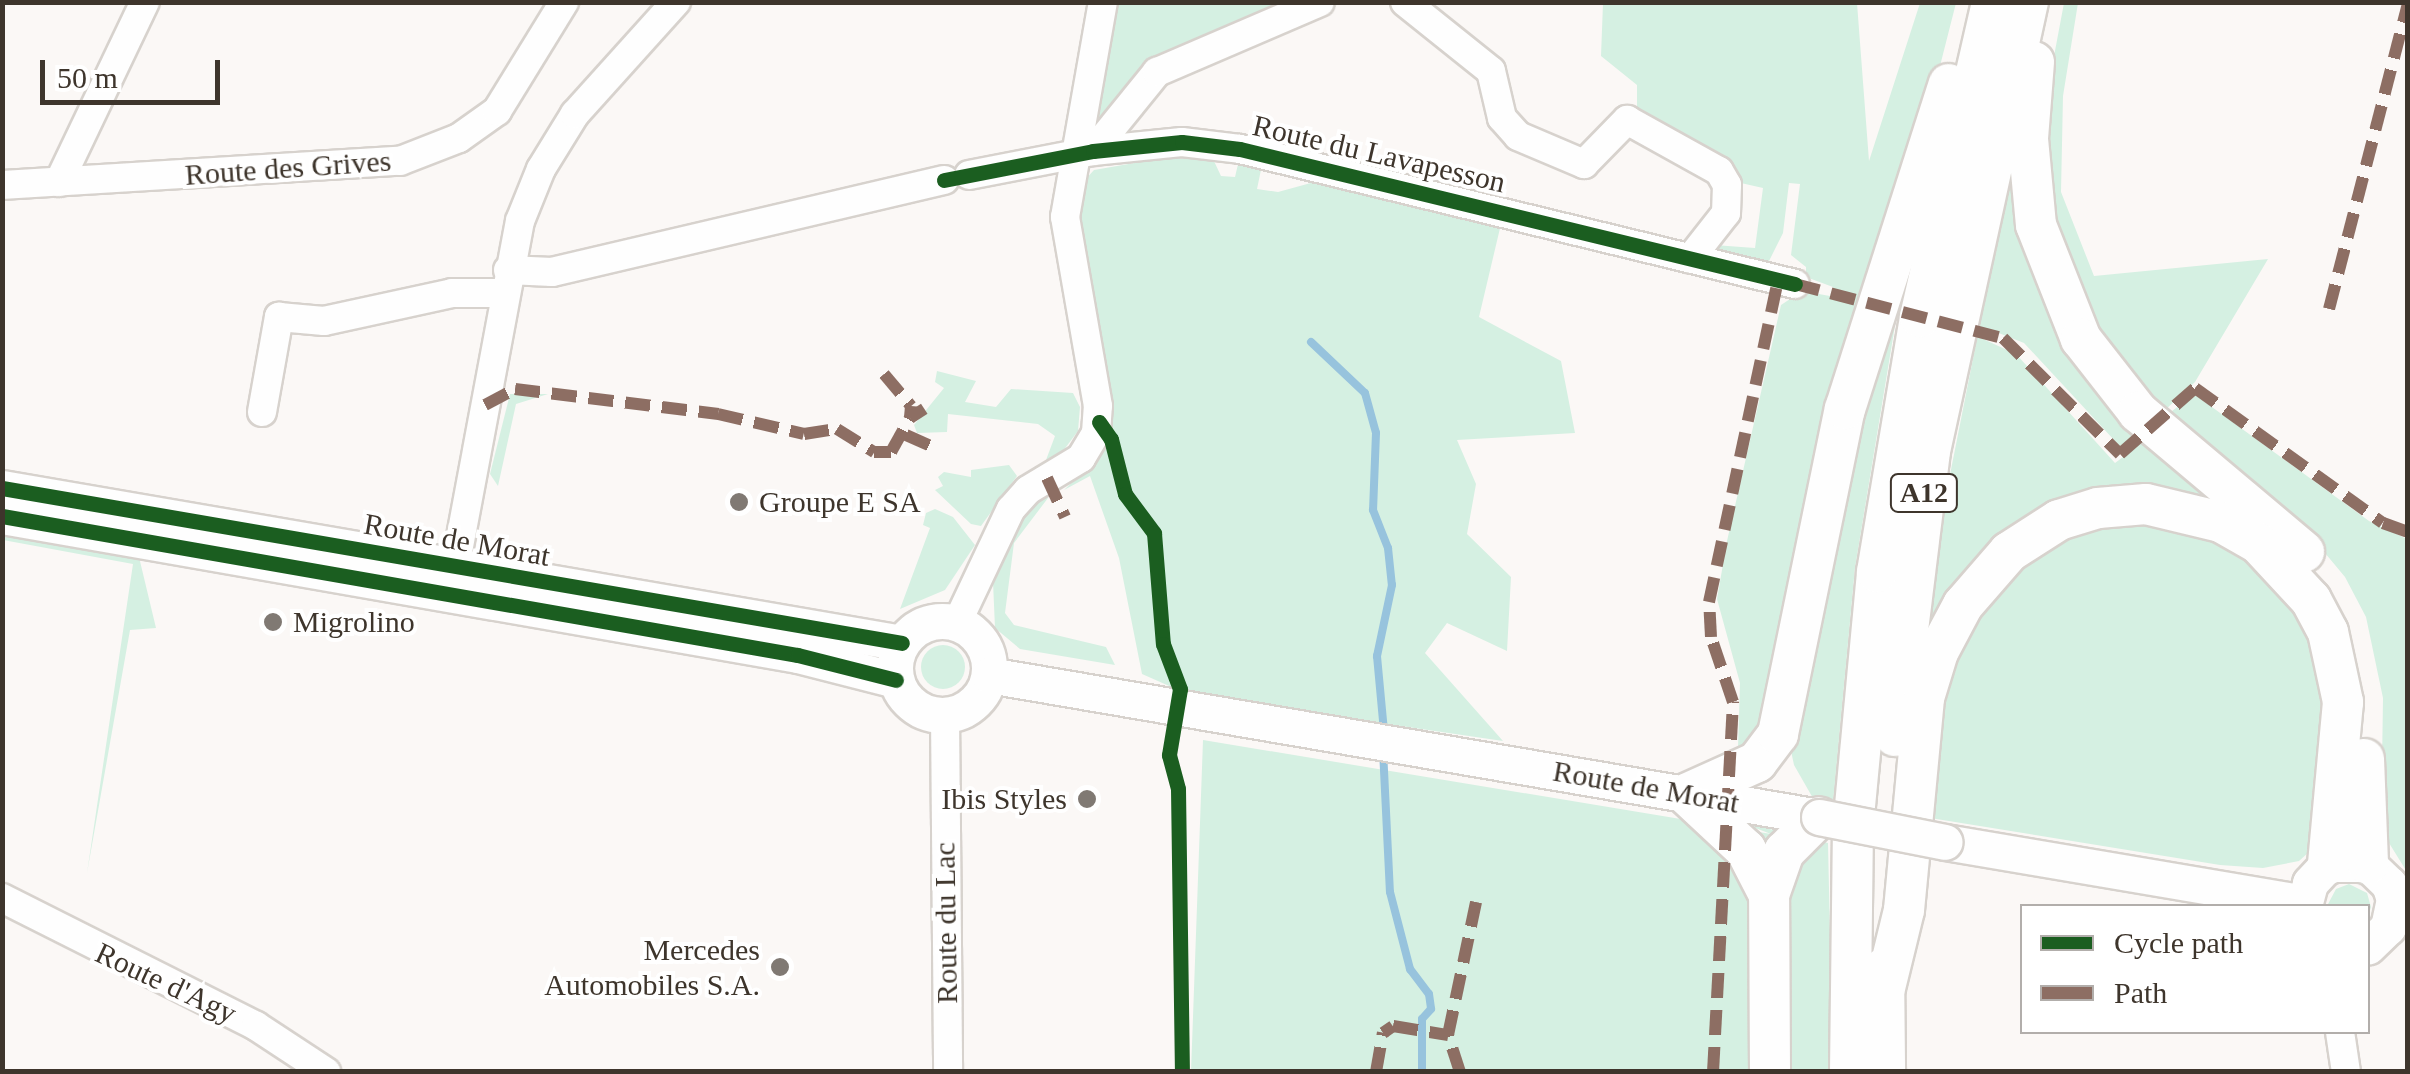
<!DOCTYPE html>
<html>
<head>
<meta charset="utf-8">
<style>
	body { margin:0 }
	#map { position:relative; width:2410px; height:1074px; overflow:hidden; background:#fbf8f6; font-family:"Times New Roman",serif }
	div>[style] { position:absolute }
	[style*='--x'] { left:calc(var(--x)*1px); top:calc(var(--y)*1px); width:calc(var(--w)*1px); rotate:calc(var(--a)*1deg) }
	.green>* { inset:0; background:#d5f0e2 }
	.round { border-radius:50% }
	.stream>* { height:8px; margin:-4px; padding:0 4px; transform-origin:4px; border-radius:4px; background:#97c3dd }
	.roads { filter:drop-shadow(2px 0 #d7d2cd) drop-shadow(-2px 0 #d7d2cd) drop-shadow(0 2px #d7d2cd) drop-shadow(0 -2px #d7d2cd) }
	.minor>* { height:28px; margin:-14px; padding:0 14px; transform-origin:14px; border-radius:14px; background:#fefefe }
	.major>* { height:35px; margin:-17.5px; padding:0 17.5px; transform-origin:17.5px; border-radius:17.5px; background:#fefefe }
	.major>.ring { margin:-17.5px; padding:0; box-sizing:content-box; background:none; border:35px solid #fefefe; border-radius:50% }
	.highway>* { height:40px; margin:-20px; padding:0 20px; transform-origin:20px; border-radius:20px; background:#fefefe }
	.bridges { filter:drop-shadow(2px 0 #d7d2cd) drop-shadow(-2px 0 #d7d2cd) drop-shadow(0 2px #d7d2cd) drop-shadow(0 -2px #d7d2cd) }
	.major-bridge>* { height:35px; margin:-17.5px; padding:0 17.5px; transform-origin:17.5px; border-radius:17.5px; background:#fefefe }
	.quiet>* { height:12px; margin-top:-6px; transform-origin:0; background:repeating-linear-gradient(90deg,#8d6e63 0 25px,transparent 0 37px) }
	.cycleway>* { height:15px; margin:-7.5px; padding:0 7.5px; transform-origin:7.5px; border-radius:7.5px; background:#1b5e20 }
	.dots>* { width:28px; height:28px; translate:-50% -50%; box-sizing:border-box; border:5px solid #fff; border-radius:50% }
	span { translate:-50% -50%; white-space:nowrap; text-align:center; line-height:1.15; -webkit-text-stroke:8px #fff; paint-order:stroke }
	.shield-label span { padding:2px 8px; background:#fff; border:2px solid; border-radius:8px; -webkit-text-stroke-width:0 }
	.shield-label { font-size:28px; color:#3e352c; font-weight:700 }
	.street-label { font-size:30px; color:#3e352c }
	.poi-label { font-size:30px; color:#3e352c }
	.left { translate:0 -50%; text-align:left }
	.right { translate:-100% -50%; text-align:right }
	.frame { position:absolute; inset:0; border:5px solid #3e352c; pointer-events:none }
	.legend { position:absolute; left:2020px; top:904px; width:350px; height:130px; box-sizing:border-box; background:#fff; border:2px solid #b2aeab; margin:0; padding:12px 18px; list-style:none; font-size:30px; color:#3e352c }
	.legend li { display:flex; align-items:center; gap:20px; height:50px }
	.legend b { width:50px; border:2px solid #b2aeab }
	.scale { position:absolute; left:40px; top:60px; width:180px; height:45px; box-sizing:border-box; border:5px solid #3e352c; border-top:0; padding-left:12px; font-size:30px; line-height:35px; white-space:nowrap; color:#3e352c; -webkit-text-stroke:8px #fff; paint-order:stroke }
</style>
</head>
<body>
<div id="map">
	<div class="green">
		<div style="clip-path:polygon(1735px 2px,1857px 3px,1869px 161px,1920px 3px,1956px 3px,1773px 723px,1737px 781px,1740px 683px,1717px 599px,1727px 541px,1781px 305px,1802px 291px,1830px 296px,1833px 287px,1806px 277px,1806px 267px,1791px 255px,1800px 184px,1789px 183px,1783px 233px,1767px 265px,1712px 253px,1714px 245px,1755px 248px,1763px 188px,1732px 181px,1637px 111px,1637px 85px,1601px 56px,1603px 3px)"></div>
		<div style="clip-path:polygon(1117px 3px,1305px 3px,1168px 52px,1099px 122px,1092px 117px)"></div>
		<div style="clip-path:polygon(2064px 3px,2078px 3px,2063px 96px,2061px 192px,2094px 276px,2268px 259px,2195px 382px,2163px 412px,2138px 389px,2076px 295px,2045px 181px,2048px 88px)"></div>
		<div style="clip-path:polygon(evenodd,2013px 157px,2055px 306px,2295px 562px,2097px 500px,1929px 632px,1942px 515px,2013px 157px,1986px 328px,2024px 343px,2127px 454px,2115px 463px,2016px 354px,1983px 339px,1986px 328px)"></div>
		<div style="clip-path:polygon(1163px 158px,1213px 159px,1221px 176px,1235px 177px,1239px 160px,1262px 165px,1257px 189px,1278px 192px,1329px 178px,1501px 224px,1479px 317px,1561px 361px,1575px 433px,1457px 440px,1476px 484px,1467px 534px,1511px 577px,1507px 651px,1447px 623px,1425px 653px,1503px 741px,1394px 725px,1393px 730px,1188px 692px,1168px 643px,1157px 528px,1131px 494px,1110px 426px,1079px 211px,1084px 181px,1094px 170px)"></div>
		<div style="clip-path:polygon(1904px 271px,1855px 568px,1833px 803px,1814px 800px,1794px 765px,1786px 727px,1806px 619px)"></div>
		<div style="clip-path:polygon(937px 371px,976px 381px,965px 402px,996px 407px,1011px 389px,1073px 393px,1080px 407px,1078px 431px,1063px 451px,1046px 460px,1055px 436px,1038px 424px,948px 414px,947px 432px,917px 433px,914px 425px,944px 388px,935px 382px)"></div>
		<div style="clip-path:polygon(510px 394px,548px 394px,516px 404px,498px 486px,490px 474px)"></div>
		<div style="clip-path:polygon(2194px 394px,2369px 521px,2407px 539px,2407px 872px,2381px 830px,2383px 698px,2366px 617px,2345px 577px,2300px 523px,2167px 415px)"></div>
		<div style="clip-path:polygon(1109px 446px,1123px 496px,1150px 533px,1157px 644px,1176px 689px,1142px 674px,1119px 558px,1090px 476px,1064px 490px)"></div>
		<div style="clip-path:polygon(1009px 465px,1017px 476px,981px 526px,971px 524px,935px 490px,943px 486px,938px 477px,944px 472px,971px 477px,971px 470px)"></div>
		<div style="clip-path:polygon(1039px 495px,1048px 498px,1014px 543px,1005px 613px,1014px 625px,1106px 647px,1115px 665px,1020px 649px,995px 628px,993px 582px,1005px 545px)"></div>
		<div style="clip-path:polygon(935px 509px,953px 517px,975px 545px,945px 590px,900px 609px,930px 528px,923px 525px,926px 513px)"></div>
		<div style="clip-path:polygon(2142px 519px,2216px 536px,2281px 581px,2326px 673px,2309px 852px,2299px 861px,2263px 868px,2220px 865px,1924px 817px,1932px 736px,1954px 654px,1996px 583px,2065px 534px)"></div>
		<div style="clip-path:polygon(2px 533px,139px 557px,156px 628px,130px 630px,87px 873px,133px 564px,3px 540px)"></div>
		<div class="round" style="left:921px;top:645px;width:44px;height:44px"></div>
		<div style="clip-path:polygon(1203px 740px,1771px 834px,1737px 821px,1828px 843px,1833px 1071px,1191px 1072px)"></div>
		<div style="clip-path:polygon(2349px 884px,2367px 893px,2371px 907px,2368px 916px,2368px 906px,2327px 906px,2336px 889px)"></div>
	</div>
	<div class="stream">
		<div style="--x:1311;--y:342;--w:74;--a:43.4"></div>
		<div style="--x:1365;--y:393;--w:41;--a:74.6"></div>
		<div style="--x:1376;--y:433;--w:77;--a:92.2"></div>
		<div style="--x:1373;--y:510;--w:41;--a:68.5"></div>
		<div style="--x:1388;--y:548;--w:37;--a:84"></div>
		<div style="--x:1392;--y:585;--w:73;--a:101.9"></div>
		<div style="--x:1377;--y:656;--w:75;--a:84.7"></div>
		<div style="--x:1383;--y:750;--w:142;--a:87.2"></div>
		<div style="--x:1390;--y:892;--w:80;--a:75.4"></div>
		<div style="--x:1410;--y:969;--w:31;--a:53"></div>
		<div style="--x:1429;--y:994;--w:15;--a:82"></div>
		<div style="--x:1431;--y:1009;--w:13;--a:132"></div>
		<div style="--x:1422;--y:1019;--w:53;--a:90"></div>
	</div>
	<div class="roads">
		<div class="minor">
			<div style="--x:1405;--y:2;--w:110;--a:38.7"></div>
			<div style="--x:1491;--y:71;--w:48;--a:76.8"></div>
			<div style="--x:1502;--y:118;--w:24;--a:48"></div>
			<div style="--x:1518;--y:136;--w:72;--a:23"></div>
			<div style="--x:1584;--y:164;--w:62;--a:-45.7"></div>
			<div style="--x:1627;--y:120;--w:105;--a:29"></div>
			<div style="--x:1719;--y:171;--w:16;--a:60"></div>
			<div style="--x:1727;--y:185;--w:28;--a:92"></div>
			<div style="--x:1726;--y:213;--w:58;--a:128"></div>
			<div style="--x:1093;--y:151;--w:102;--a:-51"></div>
			<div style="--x:1157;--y:72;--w:177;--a:-23.2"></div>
			<div style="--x:969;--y:175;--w:126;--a:-11"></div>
			<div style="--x:1093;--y:151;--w:89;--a:-5.8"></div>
			<div style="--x:1182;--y:142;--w:58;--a:6.9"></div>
			<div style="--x:1240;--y:149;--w:571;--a:13.67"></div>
			<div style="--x:59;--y:182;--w:199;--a:-64.5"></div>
			<div style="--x:2;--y:185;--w:399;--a:-3.5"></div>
			<div style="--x:400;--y:161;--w:63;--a:-21.3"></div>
			<div style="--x:459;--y:138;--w:47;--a:-35.4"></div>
			<div style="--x:497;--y:111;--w:128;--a:-58.4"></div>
			<div style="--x:508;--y:270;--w:44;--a:2.6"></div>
			<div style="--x:552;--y:272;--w:403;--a:-13.2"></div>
			<div style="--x:262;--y:412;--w:97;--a:-79.9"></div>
			<div style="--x:279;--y:317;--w:45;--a:5.1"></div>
			<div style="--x:324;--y:321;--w:131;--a:-12.3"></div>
			<div style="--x:452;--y:293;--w:52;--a:0"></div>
			<div style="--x:455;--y:568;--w:353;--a:-79.4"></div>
			<div style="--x:520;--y:221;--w:56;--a:-68"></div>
			<div style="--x:541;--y:169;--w:65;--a:-58.3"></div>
			<div style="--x:575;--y:114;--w:151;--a:-48"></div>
			<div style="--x:957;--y:623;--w:126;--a:-64.7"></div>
			<div style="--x:1011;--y:509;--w:25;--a:-48"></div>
			<div style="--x:1028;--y:490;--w:62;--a:-31.1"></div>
			<div style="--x:1081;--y:458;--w:29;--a:-59"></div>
			<div style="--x:1096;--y:433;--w:27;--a:-86"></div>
			<div style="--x:1098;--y:406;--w:192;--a:-99.9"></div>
			<div style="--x:1065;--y:217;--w:218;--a:-80"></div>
			<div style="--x:945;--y:714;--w:358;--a:89.5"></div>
			<div style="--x:2;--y:898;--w:284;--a:26.7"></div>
			<div style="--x:256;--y:1026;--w:84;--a:33.3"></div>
			<div style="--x:2340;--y:1032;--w:40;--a:81.5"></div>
		</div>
		<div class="major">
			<div style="--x:2;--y:488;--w:913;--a:9.77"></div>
			<div style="--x:2;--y:516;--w:808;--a:9.91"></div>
			<div style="--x:798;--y:655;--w:101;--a:14.3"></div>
			<div class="ring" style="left:895px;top:621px;width:59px;height:59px"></div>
			<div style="--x:989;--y:675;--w:842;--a:9.71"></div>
			<div style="--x:1945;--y:842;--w:364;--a:9.6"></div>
			<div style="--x:2304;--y:906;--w:24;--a:-75"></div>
			<div style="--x:2310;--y:883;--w:26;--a:-47"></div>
			<div style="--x:2328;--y:864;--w:40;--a:0"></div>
			<div style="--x:2368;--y:864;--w:29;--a:44"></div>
			<div style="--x:2389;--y:884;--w:16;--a:72"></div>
			<div style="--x:2394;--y:899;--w:29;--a:102"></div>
			<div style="--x:2388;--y:927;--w:28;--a:136"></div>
		</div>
		<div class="highway">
			<div style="--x:2034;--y:62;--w:77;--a:94.5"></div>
			<div style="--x:2028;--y:139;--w:86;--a:84.7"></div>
			<div style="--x:2036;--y:225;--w:123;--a:68.5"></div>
			<div style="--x:2081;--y:339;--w:93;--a:52"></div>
			<div style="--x:2138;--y:412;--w:217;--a:40.1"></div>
			<div style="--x:1895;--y:736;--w:287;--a:-83"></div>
			<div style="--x:1930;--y:451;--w:460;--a:-77.7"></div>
			<div style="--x:2364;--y:759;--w:105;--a:87.8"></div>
			<div style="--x:1769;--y:895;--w:51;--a:-117.1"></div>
			<div style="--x:1746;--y:850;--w:82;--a:-137"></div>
			<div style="--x:1686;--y:794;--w:78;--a:-24.3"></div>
			<div style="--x:1757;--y:762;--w:35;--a:-53"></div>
			<div style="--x:1778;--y:734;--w:332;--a:-78.4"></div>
			<div style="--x:1845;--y:409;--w:341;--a:-72.3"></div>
			<div style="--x:1884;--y:968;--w:104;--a:89.4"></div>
			<div style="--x:1884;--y:992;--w:84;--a:-76.3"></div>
			<div style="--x:1904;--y:910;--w:213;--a:-84.6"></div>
			<div style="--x:1924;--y:698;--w:48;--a:-73.1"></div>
			<div style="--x:1938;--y:652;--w:53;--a:-62"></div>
			<div style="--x:1963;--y:605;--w:70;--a:-49"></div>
			<div style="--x:2009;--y:552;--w:59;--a:-32.6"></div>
			<div style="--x:2059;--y:520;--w:41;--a:-17.1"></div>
			<div style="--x:2098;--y:508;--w:48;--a:-4.8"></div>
			<div style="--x:2146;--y:504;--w:77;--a:13.5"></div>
			<div style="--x:2221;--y:522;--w:43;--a:29.6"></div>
			<div style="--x:2258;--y:543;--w:78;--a:47.1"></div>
			<div style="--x:2311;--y:600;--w:36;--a:62"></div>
			<div style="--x:2328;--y:632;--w:72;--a:77.9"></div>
			<div style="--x:2343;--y:702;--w:163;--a:95.3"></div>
			<div style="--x:1770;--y:1072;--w:177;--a:-90.3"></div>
			<div style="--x:1769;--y:895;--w:46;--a:-70.8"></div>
			<div style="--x:1784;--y:852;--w:49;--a:-45"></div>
			<div style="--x:1850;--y:1072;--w:245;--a:-89.3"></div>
			<div style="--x:1853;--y:827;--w:256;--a:-84.6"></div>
			<div style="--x:1877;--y:572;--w:259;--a:-80.4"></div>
			<div style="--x:1920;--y:317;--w:323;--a:-77.1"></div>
		</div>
	</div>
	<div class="bridges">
		<div class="major-bridge">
			<div style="--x:1819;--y:817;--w:128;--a:11.2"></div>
		</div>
	</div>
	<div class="quiet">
		<div style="--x:1795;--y:284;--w:215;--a:14.6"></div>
		<div style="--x:2003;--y:338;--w:165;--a:44.8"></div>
		<div style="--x:2120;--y:454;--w:100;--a:-41.3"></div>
		<div style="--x:2195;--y:388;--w:231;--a:35.7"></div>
		<div style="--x:2383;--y:523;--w:27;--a:20"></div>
		<div style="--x:2329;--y:309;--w:315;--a:-75.5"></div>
		<div style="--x:884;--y:374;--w:42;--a:49.8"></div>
		<div style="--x:911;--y:406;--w:12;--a:95"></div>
		<div style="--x:485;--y:405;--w:34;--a:-28"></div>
		<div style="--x:515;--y:389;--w:205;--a:7"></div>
		<div style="--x:718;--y:414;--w:88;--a:13.1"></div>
		<div style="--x:804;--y:434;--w:33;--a:-9"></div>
		<div style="--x:837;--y:429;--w:44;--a:31.9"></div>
		<div style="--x:874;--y:452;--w:17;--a:0"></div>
		<div style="--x:891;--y:452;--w:39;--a:-61"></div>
		<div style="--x:910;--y:418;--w:17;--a:-33"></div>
		<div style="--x:906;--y:435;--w:36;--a:24"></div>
		<div style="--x:1047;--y:478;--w:43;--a:65.2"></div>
		<div style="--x:1376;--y:1072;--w:40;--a:-80"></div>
		<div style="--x:1383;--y:1033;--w:12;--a:-35"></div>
		<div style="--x:1393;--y:1026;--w:56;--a:9.3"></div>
		<div style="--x:1460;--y:1072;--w:39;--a:-108"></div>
		<div style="--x:1448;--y:1035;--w:136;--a:-78.1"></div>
		<div style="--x:1713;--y:1072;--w:371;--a:-86.9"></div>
		<div style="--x:1733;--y:702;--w:69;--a:-108.7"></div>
		<div style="--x:1711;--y:637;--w:35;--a:-93"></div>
		<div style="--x:1709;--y:602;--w:328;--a:-77.9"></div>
	</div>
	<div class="cycleway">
		<div style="--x:944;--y:180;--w:152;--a:-11"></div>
		<div style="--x:1093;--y:151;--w:89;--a:-5.8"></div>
		<div style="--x:1182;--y:142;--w:58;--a:6.9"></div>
		<div style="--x:1240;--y:149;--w:571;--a:13.67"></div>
		<div style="--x:1099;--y:422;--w:21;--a:55"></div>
		<div style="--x:1111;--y:439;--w:57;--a:75.7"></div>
		<div style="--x:1125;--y:494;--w:49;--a:53.4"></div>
		<div style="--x:1154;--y:533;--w:111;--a:85.4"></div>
		<div style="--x:1163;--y:644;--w:48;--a:69.3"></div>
		<div style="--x:1180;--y:689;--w:67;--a:99.5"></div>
		<div style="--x:1169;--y:755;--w:35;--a:75"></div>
		<div style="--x:1178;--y:789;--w:283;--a:89.2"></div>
		<div style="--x:2;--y:488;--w:913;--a:9.77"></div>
		<div style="--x:2;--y:516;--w:808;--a:9.91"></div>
		<div style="--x:798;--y:655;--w:101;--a:14.3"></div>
	</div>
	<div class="dots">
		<div style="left:739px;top:502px;background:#807973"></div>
		<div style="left:273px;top:622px;background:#807973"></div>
		<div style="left:1087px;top:799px;background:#807973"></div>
		<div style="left:780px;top:967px;background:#807973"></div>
	</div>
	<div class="shield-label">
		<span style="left:1924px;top:493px">A12</span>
	</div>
	<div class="street-label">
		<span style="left:1379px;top:154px;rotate:13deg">Route du Lavapesson</span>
		<span style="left:288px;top:168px;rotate:-4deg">Route des Grives</span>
		<span style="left:457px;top:540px;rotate:10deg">Route de Morat</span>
		<span style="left:1646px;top:787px;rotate:10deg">Route de Morat</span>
		<span style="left:946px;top:923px;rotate:-91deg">Route du Lac</span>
		<span style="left:166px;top:983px;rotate:25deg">Route d'Agy</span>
	</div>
	<div class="poi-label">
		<span class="left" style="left:759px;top:502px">Groupe E SA</span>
		<span class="left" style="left:293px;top:622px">Migrolino</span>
		<span class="right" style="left:1067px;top:799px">Ibis Styles</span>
		<span class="right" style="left:760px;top:967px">Mercedes<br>Automobiles S.A.</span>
	</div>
	<div class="frame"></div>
	<ul class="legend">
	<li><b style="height:12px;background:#1b5e20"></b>Cycle path</li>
	<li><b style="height:12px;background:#8d6e63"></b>Path</li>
	</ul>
	<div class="scale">50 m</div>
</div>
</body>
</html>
